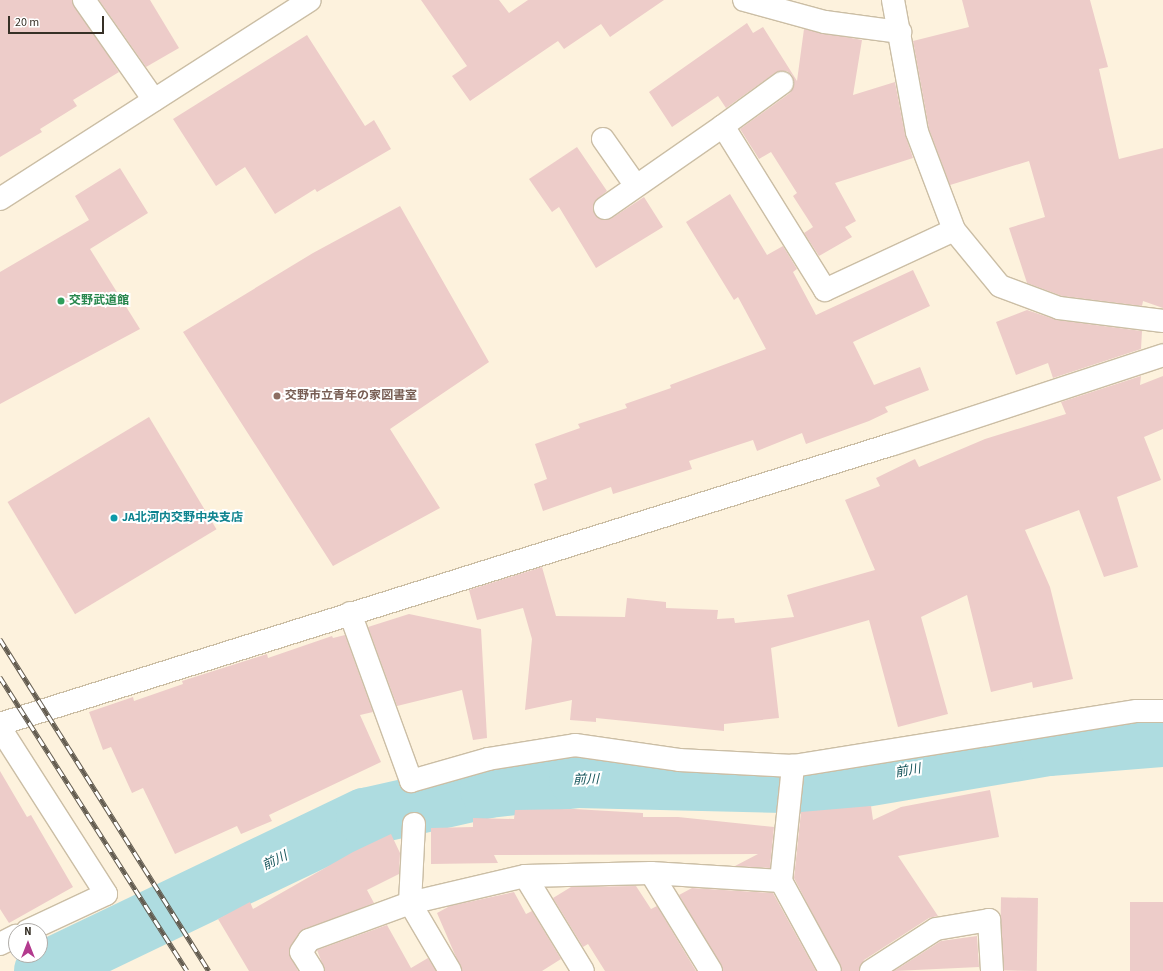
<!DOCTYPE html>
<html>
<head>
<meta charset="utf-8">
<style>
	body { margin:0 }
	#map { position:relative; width:1163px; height:971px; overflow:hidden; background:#fdf2dd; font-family:"Source Sans 3","Noto Sans JP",sans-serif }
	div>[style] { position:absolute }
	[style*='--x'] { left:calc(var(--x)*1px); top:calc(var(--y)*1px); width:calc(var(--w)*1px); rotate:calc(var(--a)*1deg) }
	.river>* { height:58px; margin:-29px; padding:0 29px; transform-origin:29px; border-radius:29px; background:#aedce0 }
	.building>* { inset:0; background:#edccc9; transform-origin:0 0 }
	.roads { filter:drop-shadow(1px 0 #cbbea5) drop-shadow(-1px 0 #cbbea5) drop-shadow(0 1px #cbbea5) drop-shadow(0 -1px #cbbea5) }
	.street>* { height:22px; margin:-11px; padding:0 11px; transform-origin:11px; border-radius:11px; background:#fff }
	.secondary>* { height:22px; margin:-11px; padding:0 11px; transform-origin:11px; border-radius:11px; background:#fff }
	.rail>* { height:4.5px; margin-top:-2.25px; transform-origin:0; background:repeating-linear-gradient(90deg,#fff 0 9px,#635c50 0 18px); box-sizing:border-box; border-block:1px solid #635c50 }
	.dots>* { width:11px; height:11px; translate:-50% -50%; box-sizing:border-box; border:2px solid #fff; border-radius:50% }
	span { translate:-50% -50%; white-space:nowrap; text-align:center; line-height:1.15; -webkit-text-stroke:4px #fff; paint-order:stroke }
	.leisure-label { font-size:12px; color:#27864d; font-weight:700 }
	.left { translate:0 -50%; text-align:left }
	.education-label { font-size:12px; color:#785e54; font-weight:700 }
	.culture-label { font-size:12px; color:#0d838f; font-weight:700 }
	.water-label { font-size:13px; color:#19575d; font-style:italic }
	.north { position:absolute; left:8px; top:923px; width:40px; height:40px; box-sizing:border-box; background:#fff; border:1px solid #afaca8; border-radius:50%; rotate:0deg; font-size:11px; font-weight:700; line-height:16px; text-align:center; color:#363026 }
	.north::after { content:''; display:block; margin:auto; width:14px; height:18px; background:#b33a8e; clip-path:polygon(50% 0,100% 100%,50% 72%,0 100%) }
	.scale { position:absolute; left:8px; top:16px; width:96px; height:18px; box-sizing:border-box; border:2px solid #363026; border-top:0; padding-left:5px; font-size:12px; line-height:14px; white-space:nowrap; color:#363026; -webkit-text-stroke:3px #fff; paint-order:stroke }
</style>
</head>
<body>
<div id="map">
	<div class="river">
		<div style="--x:43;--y:971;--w:357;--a:-25.6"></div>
		<div style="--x:365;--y:817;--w:127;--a:-12.7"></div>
		<div style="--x:489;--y:789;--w:90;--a:-6.4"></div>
		<div style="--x:578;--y:779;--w:246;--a:1.4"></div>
		<div style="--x:824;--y:785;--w:228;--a:-9.6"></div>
		<div style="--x:1049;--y:747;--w:114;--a:-4.5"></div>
	</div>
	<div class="building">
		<div style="clip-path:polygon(0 0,72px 0,119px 72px,73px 100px,77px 106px,40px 129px,42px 132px,0 157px)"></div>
		<div style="clip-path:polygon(99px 0,150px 0,179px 48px,146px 67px)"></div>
		<div style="clip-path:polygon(421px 0,499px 0,509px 13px,528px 0,664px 0,610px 37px,601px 24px,564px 49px,558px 41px,470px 101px,452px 76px,467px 66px)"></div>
		<div style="clip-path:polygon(962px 0,1090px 0,1108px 67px,1099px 69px,1119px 159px,1163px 148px,1163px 308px,1143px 301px,1142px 306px,1062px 296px,1027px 283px,1009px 228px,1045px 217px,1029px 161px,950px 185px,929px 129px,913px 41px,969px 27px)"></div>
		<div style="clip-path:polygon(747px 23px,753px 33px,763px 27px,797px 81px,804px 29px,862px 40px,853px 95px,895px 82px,905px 134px,913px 158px,835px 183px,856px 221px,845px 227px,852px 237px,819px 256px,804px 233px,813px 227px,793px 196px,797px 193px,771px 152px,759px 159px,740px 129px,790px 93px,794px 82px,792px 75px,787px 71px,775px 73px,726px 108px,718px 96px,672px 127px,649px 92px)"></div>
		<div style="clip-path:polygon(307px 35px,365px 126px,374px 120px,391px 149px,317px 192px,315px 189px,275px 214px,245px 167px,216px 186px,173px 119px)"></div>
		<div style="clip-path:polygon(577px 147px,607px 191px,594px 202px,595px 215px,606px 220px,612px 218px,644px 197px,663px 227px,596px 268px,559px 207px,552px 212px,529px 179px)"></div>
		<div style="clip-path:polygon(120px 168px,148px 213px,90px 249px,140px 329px,0 404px,0 272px,89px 220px,75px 196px)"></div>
		<div style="clip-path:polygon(730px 194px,767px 255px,783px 246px,797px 269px,793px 272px,816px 315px,913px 270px,930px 306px,853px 342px,874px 385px,920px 367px,929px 390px,885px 407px,888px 412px,869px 421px,806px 444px,802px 433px,757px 451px,753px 440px,689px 461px,692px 469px,613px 494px,611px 487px,543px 511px,534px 484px,547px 479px,535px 444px,580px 428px,578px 424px,627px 408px,625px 404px,671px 388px,670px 385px,766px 349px,738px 297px,734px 300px,686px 222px)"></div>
		<div style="clip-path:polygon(400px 206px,489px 362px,390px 429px,440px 508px,333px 566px,183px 332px,313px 253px)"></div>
		<div style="clip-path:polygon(1027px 310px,1057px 320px,1142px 331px,1141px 349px,1053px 378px,1048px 363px,1016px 375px,996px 322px)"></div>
		<div style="clip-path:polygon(1141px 376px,1140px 385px,1163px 376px,1163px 429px,1144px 437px,1161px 480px,1117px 497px,1138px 567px,1104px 577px,1079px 510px,1025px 530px,1050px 587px,1073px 679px,1033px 688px,1032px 682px,991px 692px,967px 595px,921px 617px,948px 714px,898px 727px,869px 620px,771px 648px,779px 718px,724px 724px,724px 731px,596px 718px,596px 722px,570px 720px,572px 700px,525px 710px,532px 639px,523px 608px,477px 620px,469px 590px,542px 567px,556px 616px,625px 617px,627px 598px,666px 602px,666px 608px,718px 610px,717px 619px,734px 618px,735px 623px,794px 617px,787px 595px,875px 570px,845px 500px,880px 486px,876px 478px,915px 459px,919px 467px,985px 439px,1066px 414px,1061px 402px)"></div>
		<div style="left:149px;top:417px;width:131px;height:165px;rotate:59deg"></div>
		<div style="clip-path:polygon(409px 614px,481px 629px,487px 738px,473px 740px,462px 690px,397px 706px,368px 627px)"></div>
		<div style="clip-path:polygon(345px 635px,373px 712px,360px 715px,381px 762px,269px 815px,272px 821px,241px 834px,237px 826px,175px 854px,143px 788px,132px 793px,111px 747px,103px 750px,89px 712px,133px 697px,134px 701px,183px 684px,182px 681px,267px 654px,268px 658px,332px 636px,333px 638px)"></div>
		<div style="clip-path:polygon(0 771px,27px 817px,31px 815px,73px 887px,9px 923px,0 909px)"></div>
		<div style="clip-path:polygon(990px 790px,999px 837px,898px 856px,938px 916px,929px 918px,864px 960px,859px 971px,842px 971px,794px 878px,801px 812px,871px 806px,873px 820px,901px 807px)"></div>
		<div style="clip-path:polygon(574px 809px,643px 813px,643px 817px,678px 817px,774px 827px,770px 868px,735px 866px,758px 854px,494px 855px,498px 863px,431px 864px,431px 828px,473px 827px,473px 818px,514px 819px,515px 810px)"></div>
		<div style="clip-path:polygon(391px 834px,400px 853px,399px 874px,367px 890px,374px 903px,299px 933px,289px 951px,298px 971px,249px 971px,218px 919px,250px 902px,253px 909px,353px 852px)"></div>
		<div style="clip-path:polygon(636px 886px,651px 909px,657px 906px,696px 971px,605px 971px,588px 944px,583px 947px,553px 898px,571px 887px)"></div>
		<div style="clip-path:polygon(692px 888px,773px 893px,816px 971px,723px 971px,679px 895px)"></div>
		<div style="clip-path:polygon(514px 892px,526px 914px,532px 911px,561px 959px,542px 971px,462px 971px,437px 913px,450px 906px)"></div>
		<div style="left:1038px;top:898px;width:73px;height:37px;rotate:91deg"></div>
		<div style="left:1130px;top:902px;width:33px;height:69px"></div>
		<div style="clip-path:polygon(387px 925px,411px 968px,428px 958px,436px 971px,325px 971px,317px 950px)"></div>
		<div style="clip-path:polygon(977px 936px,979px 967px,894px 971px,941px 941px)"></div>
	</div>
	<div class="roads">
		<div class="street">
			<div style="--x:84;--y:0;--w:122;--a:55"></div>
			<div style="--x:744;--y:0;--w:84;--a:15.2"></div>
			<div style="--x:825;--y:22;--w:76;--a:7.6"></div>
			<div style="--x:893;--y:0;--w:134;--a:79.7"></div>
			<div style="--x:917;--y:132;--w:105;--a:69.3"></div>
			<div style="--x:954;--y:230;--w:72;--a:50.6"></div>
			<div style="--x:1000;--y:286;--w:63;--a:20.4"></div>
			<div style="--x:1059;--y:308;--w:105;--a:7.1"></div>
			<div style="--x:723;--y:126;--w:73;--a:-36.1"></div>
			<div style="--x:603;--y:139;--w:57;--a:54.9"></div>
			<div style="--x:0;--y:199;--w:368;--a:-32.7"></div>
			<div style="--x:605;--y:208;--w:144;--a:-34.8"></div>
			<div style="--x:723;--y:126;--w:193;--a:58.1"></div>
			<div style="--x:825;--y:290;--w:142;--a:-24.9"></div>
			<div style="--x:350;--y:613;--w:179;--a:70"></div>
			<div style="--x:411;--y:781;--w:80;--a:-15.9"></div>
			<div style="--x:488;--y:759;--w:88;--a:-9.1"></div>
			<div style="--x:575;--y:745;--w:105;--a:8.2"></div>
			<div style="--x:679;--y:760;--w:114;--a:3"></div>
			<div style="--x:793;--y:766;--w:348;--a:-9.1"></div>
			<div style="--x:1137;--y:711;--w:26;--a:0"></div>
			<div style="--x:0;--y:728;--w:197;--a:57.4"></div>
			<div style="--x:106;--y:894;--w:87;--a:154.9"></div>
			<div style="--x:414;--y:824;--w:79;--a:92.9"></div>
			<div style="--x:410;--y:903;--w:118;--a:-13.2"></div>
			<div style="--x:525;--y:876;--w:111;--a:58.6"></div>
			<div style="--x:651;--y:873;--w:130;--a:3.5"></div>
			<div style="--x:781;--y:881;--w:116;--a:-84"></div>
			<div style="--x:525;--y:876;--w:126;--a:-1.4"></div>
			<div style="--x:651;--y:873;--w:115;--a:58.5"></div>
			<div style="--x:781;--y:881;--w:102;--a:61.4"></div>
			<div style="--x:0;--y:944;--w:18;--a:-27"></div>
			<div style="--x:313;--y:971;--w:22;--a:-122"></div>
			<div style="--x:301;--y:952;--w:14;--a:-56"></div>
			<div style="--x:309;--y:940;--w:108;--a:-20.1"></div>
			<div style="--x:410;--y:903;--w:79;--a:59.5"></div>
			<div style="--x:871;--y:971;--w:77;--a:-32.9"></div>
			<div style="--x:936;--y:929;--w:54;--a:-9.6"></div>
			<div style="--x:989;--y:920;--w:51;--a:86.6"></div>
		</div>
		<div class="secondary">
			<div style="--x:0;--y:724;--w:936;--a:-17.41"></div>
			<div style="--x:893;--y:444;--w:284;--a:-18.2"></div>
		</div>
	</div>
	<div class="rail">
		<div style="--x:0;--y:639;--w:392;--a:57.8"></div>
		<div style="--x:0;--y:677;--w:348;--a:57.5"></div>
	</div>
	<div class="dots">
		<div style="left:61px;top:301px;background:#2e9e5b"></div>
		<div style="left:277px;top:396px;background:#8d6e63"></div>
		<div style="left:114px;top:518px;background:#0f9aa8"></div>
	</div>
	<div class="leisure-label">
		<span class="left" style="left:69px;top:301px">交野武道館</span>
	</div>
	<div class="education-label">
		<span class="left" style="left:285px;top:396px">交野市立青年の家図書室</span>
	</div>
	<div class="culture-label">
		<span class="left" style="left:122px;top:518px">JA北河内交野中央支店</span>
	</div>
	<div class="water-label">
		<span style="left:908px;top:771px;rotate:-10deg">前川</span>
		<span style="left:586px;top:780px;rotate:-1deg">前川</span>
		<span style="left:275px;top:861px;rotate:-26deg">前川</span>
	</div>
	<div class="north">N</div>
	<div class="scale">20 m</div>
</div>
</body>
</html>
